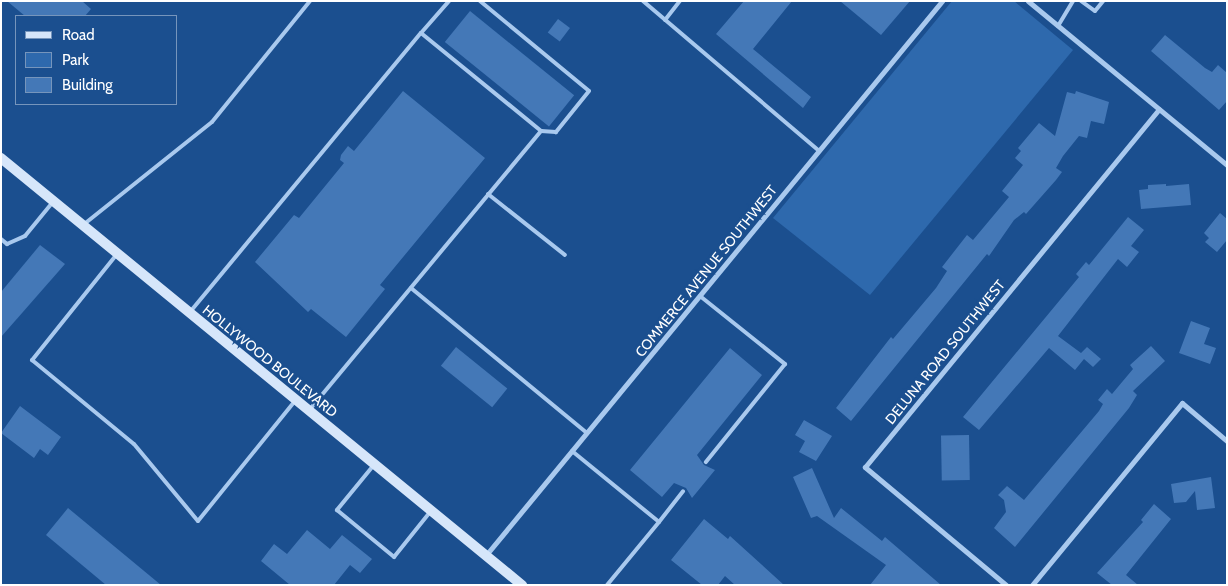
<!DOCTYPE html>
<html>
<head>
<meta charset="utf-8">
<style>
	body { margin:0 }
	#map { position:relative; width:1228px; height:586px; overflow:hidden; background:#1b4f8f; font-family:Cabin,sans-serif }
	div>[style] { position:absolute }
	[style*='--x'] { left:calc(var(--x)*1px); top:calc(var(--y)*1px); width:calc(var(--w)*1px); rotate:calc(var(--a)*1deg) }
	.green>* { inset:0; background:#2e69ad }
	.building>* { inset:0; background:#4478b7; transform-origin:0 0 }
	.lane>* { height:4px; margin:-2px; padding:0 2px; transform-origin:2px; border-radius:2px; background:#a9c9ee }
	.street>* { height:5px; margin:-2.5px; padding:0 2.5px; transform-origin:2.5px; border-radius:2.5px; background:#a9c9ee }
	.secondary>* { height:10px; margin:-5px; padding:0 5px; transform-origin:5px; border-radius:5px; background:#d6e6fa }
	span { translate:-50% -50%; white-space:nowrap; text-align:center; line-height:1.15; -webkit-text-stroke:4.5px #1b4f8f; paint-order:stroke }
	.street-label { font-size:14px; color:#fff }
	.frame { position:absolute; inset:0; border:2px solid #fff; pointer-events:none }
	.legend { position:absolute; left:15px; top:15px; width:162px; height:90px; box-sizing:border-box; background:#1b4f8f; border:1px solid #7695bc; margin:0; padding:6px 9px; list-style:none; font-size:15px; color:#fff }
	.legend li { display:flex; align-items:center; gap:10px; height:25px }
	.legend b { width:25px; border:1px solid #7695bc }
</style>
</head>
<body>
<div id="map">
	<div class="green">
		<div style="clip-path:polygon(952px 1px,1014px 1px,1073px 50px,870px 295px,773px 218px)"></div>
	</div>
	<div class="building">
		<div style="clip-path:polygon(7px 1px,82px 1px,91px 9px,85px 16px,25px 16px)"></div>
		<div style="clip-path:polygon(744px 1px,792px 1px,753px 49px,811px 97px,803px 108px,716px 34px)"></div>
		<div style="clip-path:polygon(840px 1px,910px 1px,881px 35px)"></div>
		<div style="left:470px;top:11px;width:134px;height:40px;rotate:39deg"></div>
		<div style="left:558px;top:19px;width:15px;height:17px;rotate:37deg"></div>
		<div style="clip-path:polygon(1165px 35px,1205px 68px,1212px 72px,1218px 65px,1227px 73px,1227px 101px,1219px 110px,1151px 51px)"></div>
		<div style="clip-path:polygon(403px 91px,485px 158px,380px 285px,385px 289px,346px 337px,311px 309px,308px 312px,255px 262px,294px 215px,299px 218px,344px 163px,340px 160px,341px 155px,348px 146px,354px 151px)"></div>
		<div style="clip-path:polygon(1076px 91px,1109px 102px,1104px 124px,1091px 121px,1087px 138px,1079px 136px,1063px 156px,1056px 168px,1062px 172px,1056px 180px,1026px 214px,1024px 212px,1014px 220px,989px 256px,987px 254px,851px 421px,836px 408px,891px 337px,893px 339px,936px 288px,947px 271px,942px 267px,967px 235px,973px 240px,1009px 197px,1002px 191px,1023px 165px,1015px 158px,1021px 151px,1018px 148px,1039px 123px,1055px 136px,1067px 92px,1075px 94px)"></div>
		<div style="clip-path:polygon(1166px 184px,1166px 186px,1189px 184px,1191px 205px,1141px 209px,1139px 190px,1148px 189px,1148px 185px)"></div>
		<div style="clip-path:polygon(1220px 213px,1227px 219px,1227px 240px,1217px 252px,1205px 242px,1209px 238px,1204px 233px)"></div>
		<div style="clip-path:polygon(1128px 217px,1144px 230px,1131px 246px,1139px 252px,1127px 267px,1118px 259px,1058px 336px,1081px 353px,1087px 347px,1101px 359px,1093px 367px,1084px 359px,1075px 370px,1049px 348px,979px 430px,963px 417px,1079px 277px,1076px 274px,1086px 262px,1089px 265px)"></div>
		<div style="clip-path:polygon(40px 245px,65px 264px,1px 337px,1px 292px)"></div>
		<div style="clip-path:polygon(1191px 321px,1210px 328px,1204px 344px,1216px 348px,1210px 364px,1179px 353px)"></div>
		<div style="clip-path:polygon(1151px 346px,1165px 361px,1133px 391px,1137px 395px,1129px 408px,1015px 547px,994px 528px,1006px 512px,1004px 500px,998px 495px,1007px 486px,1024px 500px,1099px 411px,1103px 404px,1098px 400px,1107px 389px,1112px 394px,1133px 369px,1130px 365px)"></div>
		<div style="left:456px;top:347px;width:66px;height:24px;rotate:39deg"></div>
		<div style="clip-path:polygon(730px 348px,762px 375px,697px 455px,704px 465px,715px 470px,692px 498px,686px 488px,674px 483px,662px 497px,630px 470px)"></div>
		<div style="clip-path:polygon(20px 406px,61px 437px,48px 455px,40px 449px,34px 458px,1px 433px)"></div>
		<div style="clip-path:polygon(804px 420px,832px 436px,816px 461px,799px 452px,805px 441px,795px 435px)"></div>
		<div style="left:969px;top:435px;width:45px;height:28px;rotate:89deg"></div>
		<div style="clip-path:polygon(812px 468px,834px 518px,841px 508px,882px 541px,885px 537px,941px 585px,870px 585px,886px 565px,817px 516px,811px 518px,793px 477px)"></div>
		<div style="clip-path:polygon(1211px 477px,1215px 508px,1197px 510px,1195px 491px,1186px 502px,1174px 503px,1171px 484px)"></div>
		<div style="clip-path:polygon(1154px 504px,1171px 519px,1126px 575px,1138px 585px,1112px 585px,1097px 573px,1143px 522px,1141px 520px)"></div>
		<div style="clip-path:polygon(68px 508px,161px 585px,106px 585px,46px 535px)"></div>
		<div style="clip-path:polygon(704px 519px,728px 539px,730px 536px,784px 585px,735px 585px,725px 576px,718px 585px,702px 585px,671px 560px)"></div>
		<div style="clip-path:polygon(307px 530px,330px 549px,342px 535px,372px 559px,360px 573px,350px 565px,334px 585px,290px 585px,261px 561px,274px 544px,287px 554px)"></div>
	</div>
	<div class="lane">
		<div style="--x:480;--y:1;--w:141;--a:39.5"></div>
		<div style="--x:589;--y:91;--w:53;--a:128.8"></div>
		<div style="--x:556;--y:132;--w:15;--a:-176"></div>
		<div style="--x:643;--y:1;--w:231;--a:40.4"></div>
		<div style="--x:1081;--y:1;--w:17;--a:36"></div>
		<div style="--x:1095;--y:11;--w:13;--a:-51"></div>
		<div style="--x:665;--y:20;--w:24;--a:-52"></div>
		<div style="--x:1058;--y:26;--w:29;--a:-59"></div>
		<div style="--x:421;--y:33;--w:43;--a:-48.8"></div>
		<div style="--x:488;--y:194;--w:98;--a:38.4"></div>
		<div style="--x:83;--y:225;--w:165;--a:-38.6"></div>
		<div style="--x:212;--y:122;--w:156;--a:-51"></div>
		<div style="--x:1;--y:239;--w:8;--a:40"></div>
		<div style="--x:7;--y:244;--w:20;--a:-24"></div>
		<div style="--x:25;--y:236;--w:43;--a:-50.7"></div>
		<div style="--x:117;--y:254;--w:136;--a:128.7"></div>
		<div style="--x:32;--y:360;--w:132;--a:39.5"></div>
		<div style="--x:134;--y:444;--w:100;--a:50.3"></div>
		<div style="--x:198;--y:521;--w:154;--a:-51.1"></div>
		<div style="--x:411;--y:288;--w:228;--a:39.5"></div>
		<div style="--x:700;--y:296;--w:109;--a:38.7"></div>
		<div style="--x:785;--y:364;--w:126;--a:128.9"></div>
		<div style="--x:190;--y:312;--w:362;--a:-50.4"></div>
		<div style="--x:421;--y:33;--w:155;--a:39.2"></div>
		<div style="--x:541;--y:131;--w:363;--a:129.7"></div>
		<div style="--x:572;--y:451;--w:112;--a:39.2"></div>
		<div style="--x:659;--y:522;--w:82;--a:129.5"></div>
		<div style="--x:373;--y:466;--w:57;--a:129.3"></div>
		<div style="--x:337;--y:510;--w:74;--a:39.5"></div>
		<div style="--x:394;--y:557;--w:58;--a:-51.3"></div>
		<div style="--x:659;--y:522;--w:39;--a:-52"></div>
	</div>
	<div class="street">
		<div style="--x:1028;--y:1;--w:258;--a:39.5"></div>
		<div style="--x:486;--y:555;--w:718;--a:-50.54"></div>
		<div style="--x:1006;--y:585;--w:184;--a:-140.1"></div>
		<div style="--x:865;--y:467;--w:463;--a:-50.6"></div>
		<div style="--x:1032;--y:585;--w:236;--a:-50.5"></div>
		<div style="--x:1182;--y:403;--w:59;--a:40.2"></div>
	</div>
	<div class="secondary">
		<div style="--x:1;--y:158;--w:674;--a:39.34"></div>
	</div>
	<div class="street-label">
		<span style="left:706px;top:271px;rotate:-51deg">COMMERCE AVENUE SOUTHWEST</span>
		<span style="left:945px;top:352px;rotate:-51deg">DELUNA ROAD SOUTHWEST</span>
		<span style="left:270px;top:361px;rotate:39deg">HOLLYWOOD BOULEVARD</span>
	</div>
	<div class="frame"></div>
	<ul class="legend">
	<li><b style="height:6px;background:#d6e6fa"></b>Road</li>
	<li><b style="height:14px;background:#2e69ad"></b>Park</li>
	<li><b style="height:14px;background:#4478b7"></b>Building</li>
	</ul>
</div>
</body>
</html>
